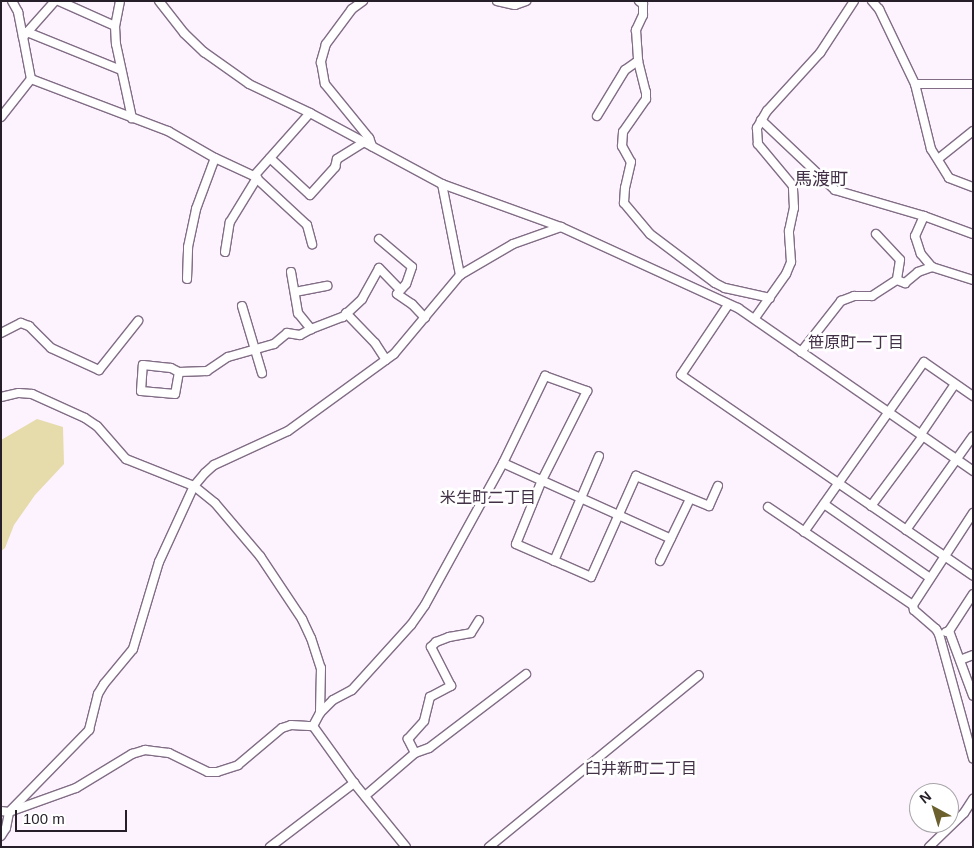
<!DOCTYPE html>
<html>
<head>
<meta charset="utf-8">
<style>
	body { margin:0 }
	#map { position:relative; width:974px; height:848px; overflow:hidden; background:#fdf3fe; font-family:Helvetica,"Noto Sans JP",sans-serif }
	div>[style] { position:absolute }
	[style*='--x'] { left:calc(var(--x)*1px); top:calc(var(--y)*1px); width:calc(var(--w)*1px); rotate:calc(var(--a)*1deg) }
	.green>* { inset:0; background:#e6dbab }
	.roads { filter:drop-shadow(1px 0 #816d85) drop-shadow(-1px 0 #816d85) drop-shadow(0 1px #816d85) drop-shadow(0 -1px #816d85) }
	.minor>* { height:8px; margin:-4px; padding:0 4px; transform-origin:4px; border-radius:4px; background:#fff }
	span { translate:-50% -50%; white-space:nowrap; text-align:center; line-height:1.15; -webkit-text-stroke:5px #fff; paint-order:stroke }
	.neighbourhood-label { font-size:16px; color:#433147 }
	.quarter-label { font-size:18px; color:#433147 }
	.frame { position:absolute; inset:0; border:2px solid #261e28; pointer-events:none }
	.north { position:absolute; left:909px; top:783px; width:50px; height:50px; box-sizing:border-box; background:#fff; border:1px solid #a8a5a9; border-radius:50%; rotate:321deg; font-size:14px; font-weight:700; line-height:20px; text-align:center; color:#261e28 }
	.north::after { content:''; display:block; margin:auto; width:18px; height:22px; background:#6c612e; clip-path:polygon(50% 0,100% 100%,50% 72%,0 100%) }
	.scale { position:absolute; left:15px; top:810px; width:112px; height:22px; box-sizing:border-box; border:2px solid #261e28; border-top:0; padding-left:6px; font-size:15px; line-height:18px; white-space:nowrap; color:#261e28; -webkit-text-stroke:4px #fff; paint-order:stroke }
</style>
</head>
<body>
<div id="map">
	<div class="green">
		<div style="clip-path:polygon(37px 419px,63px 427px,64px 464px,35px 495px,14px 525px,5px 548px,1px 551px,1px 440px)"></div>
	</div>
	<div class="roads">
		<div class="minor">
			<div style="--x:12;--y:1;--w:13;--a:61"></div>
			<div style="--x:18;--y:12;--w:25;--a:79"></div>
			<div style="--x:59;--y:1;--w:61;--a:24.1"></div>
			<div style="--x:120;--y:1;--w:25;--a:101"></div>
			<div style="--x:115;--y:26;--w:18;--a:87"></div>
			<div style="--x:116;--y:44;--w:76;--a:77.8"></div>
			<div style="--x:159;--y:1;--w:41;--a:52"></div>
			<div style="--x:184;--y:33;--w:28;--a:44"></div>
			<div style="--x:204;--y:52;--w:55;--a:35.4"></div>
			<div style="--x:249;--y:84;--w:68;--a:25.4"></div>
			<div style="--x:310;--y:113;--w:150;--a:28.3"></div>
			<div style="--x:442;--y:184;--w:127;--a:19.9"></div>
			<div style="--x:561;--y:227;--w:195;--a:24.6"></div>
			<div style="--x:738;--y:308;--w:286;--a:34.7"></div>
			<div style="--x:363;--y:1;--w:14;--a:144"></div>
			<div style="--x:352;--y:9;--w:44;--a:126.6"></div>
			<div style="--x:326;--y:44;--w:19;--a:106"></div>
			<div style="--x:321;--y:62;--w:22;--a:80"></div>
			<div style="--x:325;--y:84;--w:70;--a:50.8"></div>
			<div style="--x:369;--y:138;--w:9;--a:69"></div>
			<div style="--x:497;--y:1;--w:18;--a:13"></div>
			<div style="--x:515;--y:5;--w:12;--a:-20"></div>
			<div style="--x:639;--y:1;--w:5;--a:37"></div>
			<div style="--x:643;--y:4;--w:11;--a:90"></div>
			<div style="--x:643;--y:15;--w:17;--a:115"></div>
			<div style="--x:636;--y:30;--w:31;--a:86"></div>
			<div style="--x:638;--y:61;--w:32;--a:76"></div>
			<div style="--x:646;--y:92;--w:7;--a:90"></div>
			<div style="--x:646;--y:99;--w:40;--a:124.9"></div>
			<div style="--x:623;--y:132;--w:14;--a:94"></div>
			<div style="--x:622;--y:146;--w:18;--a:61"></div>
			<div style="--x:631;--y:162;--w:27;--a:103"></div>
			<div style="--x:625;--y:188;--w:15;--a:94"></div>
			<div style="--x:624;--y:203;--w:40;--a:50"></div>
			<div style="--x:650;--y:234;--w:81;--a:37"></div>
			<div style="--x:715;--y:283;--w:11;--a:27"></div>
			<div style="--x:725;--y:288;--w:46;--a:12.5"></div>
			<div style="--x:872;--y:1;--w:11;--a:49"></div>
			<div style="--x:879;--y:9;--w:83;--a:64.4"></div>
			<div style="--x:915;--y:84;--w:67;--a:76.2"></div>
			<div style="--x:931;--y:149;--w:34;--a:58"></div>
			<div style="--x:949;--y:178;--w:26;--a:21"></div>
			<div style="--x:27;--y:32;--w:101;--a:22"></div>
			<div style="--x:31;--y:79;--w:147;--a:20.8"></div>
			<div style="--x:168;--y:131;--w:54;--a:29.9"></div>
			<div style="--x:215;--y:158;--w:43;--a:24.8"></div>
			<div style="--x:254;--y:176;--w:72;--a:42.8"></div>
			<div style="--x:307;--y:225;--w:20;--a:75"></div>
			<div style="--x:915;--y:84;--w:58;--a:0"></div>
			<div style="--x:597;--y:116;--w:54;--a:-58.7"></div>
			<div style="--x:625;--y:70;--w:16;--a:-35"></div>
			<div style="--x:1;--y:117;--w:48;--a:-51.7"></div>
			<div style="--x:31;--y:79;--w:43;--a:-100.8"></div>
			<div style="--x:23;--y:37;--w:48;--a:-48.4"></div>
			<div style="--x:761;--y:120;--w:102;--a:43.4"></div>
			<div style="--x:835;--y:190;--w:93;--a:16.3"></div>
			<div style="--x:924;--y:216;--w:52;--a:20.2"></div>
			<div style="--x:270;--y:158;--w:54;--a:42.8"></div>
			<div style="--x:310;--y:195;--w:38;--a:-48"></div>
			<div style="--x:335;--y:167;--w:8;--a:-76"></div>
			<div style="--x:337;--y:159;--w:32;--a:-32"></div>
			<div style="--x:938;--y:159;--w:45;--a:-38.7"></div>
			<div style="--x:254;--y:176;--w:84;--a:-48.4"></div>
			<div style="--x:442;--y:184;--w:93;--a:78.8"></div>
			<div style="--x:924;--y:216;--w:22;--a:114"></div>
			<div style="--x:915;--y:236;--w:19;--a:72"></div>
			<div style="--x:921;--y:254;--w:17;--a:50"></div>
			<div style="--x:876;--y:234;--w:35;--a:47"></div>
			<div style="--x:900;--y:260;--w:20;--a:99"></div>
			<div style="--x:379;--y:239;--w:43;--a:40.3"></div>
			<div style="--x:412;--y:267;--w:18;--a:109"></div>
			<div style="--x:406;--y:284;--w:13;--a:132"></div>
			<div style="--x:397;--y:294;--w:18;--a:34"></div>
			<div style="--x:412;--y:304;--w:19;--a:47"></div>
			<div style="--x:225;--y:252;--w:30;--a:-81"></div>
			<div style="--x:230;--y:222;--w:52;--a:-58.5"></div>
			<div style="--x:291;--y:272;--w:42;--a:80.3"></div>
			<div style="--x:298;--y:313;--w:21;--a:51"></div>
			<div style="--x:311;--y:329;--w:34;--a:-21"></div>
			<div style="--x:343;--y:317;--w:26;--a:-43"></div>
			<div style="--x:362;--y:299;--w:35;--a:-61"></div>
			<div style="--x:379;--y:268;--w:30;--a:46"></div>
			<div style="--x:187;--y:279;--w:32;--a:-88"></div>
			<div style="--x:188;--y:247;--w:39;--a:-78"></div>
			<div style="--x:196;--y:209;--w:54;--a:-69.6"></div>
			<div style="--x:295;--y:292;--w:33;--a:-11"></div>
			<div style="--x:728;--y:305;--w:84;--a:123.9"></div>
			<div style="--x:681;--y:375;--w:354;--a:34.5"></div>
			<div style="--x:242;--y:306;--w:70;--a:73.4"></div>
			<div style="--x:346;--y:313;--w:42;--a:46"></div>
			<div style="--x:375;--y:343;--w:20;--a:57"></div>
			<div style="--x:755;--y:318;--w:54;--a:-54.8"></div>
			<div style="--x:786;--y:274;--w:13;--a:-67"></div>
			<div style="--x:791;--y:262;--w:31;--a:-94"></div>
			<div style="--x:789;--y:231;--w:24;--a:-78"></div>
			<div style="--x:794;--y:208;--w:22;--a:-93"></div>
			<div style="--x:793;--y:186;--w:55;--a:-129.8"></div>
			<div style="--x:758;--y:144;--w:16;--a:-94"></div>
			<div style="--x:757;--y:128;--w:20;--a:-60"></div>
			<div style="--x:767;--y:111;--w:79;--a:-47.6"></div>
			<div style="--x:820;--y:53;--w:62;--a:-56.8"></div>
			<div style="--x:1;--y:333;--w:22;--a:-27"></div>
			<div style="--x:21;--y:323;--w:9;--a:21"></div>
			<div style="--x:29;--y:326;--w:31;--a:45"></div>
			<div style="--x:51;--y:348;--w:53;--a:24.6"></div>
			<div style="--x:99;--y:370;--w:63;--a:-51.5"></div>
			<div style="--x:801;--y:352;--w:65;--a:-51.9"></div>
			<div style="--x:841;--y:301;--w:14;--a:-21"></div>
			<div style="--x:854;--y:296;--w:18;--a:0"></div>
			<div style="--x:872;--y:296;--w:30;--a:-33"></div>
			<div style="--x:897;--y:280;--w:9;--a:21"></div>
			<div style="--x:905;--y:283;--w:17;--a:-40"></div>
			<div style="--x:918;--y:272;--w:15;--a:-20"></div>
			<div style="--x:932;--y:267;--w:43;--a:17.6"></div>
			<div style="--x:179;--y:372;--w:22;--a:100"></div>
			<div style="--x:175;--y:394;--w:34;--a:-175"></div>
			<div style="--x:141;--y:391;--w:26;--a:-86"></div>
			<div style="--x:143;--y:365;--w:28;--a:6"></div>
			<div style="--x:171;--y:368;--w:9;--a:27"></div>
			<div style="--x:179;--y:372;--w:28;--a:-2"></div>
			<div style="--x:207;--y:371;--w:25;--a:-34"></div>
			<div style="--x:228;--y:357;--w:48;--a:-15.8"></div>
			<div style="--x:274;--y:344;--w:17;--a:-40"></div>
			<div style="--x:287;--y:333;--w:13;--a:9"></div>
			<div style="--x:300;--y:335;--w:13;--a:-29"></div>
			<div style="--x:1;--y:397;--w:18;--a:-13"></div>
			<div style="--x:19;--y:393;--w:13;--a:4"></div>
			<div style="--x:32;--y:394;--w:58;--a:24.4"></div>
			<div style="--x:85;--y:418;--w:14;--a:34"></div>
			<div style="--x:97;--y:426;--w:44;--a:48.7"></div>
			<div style="--x:126;--y:459;--w:73;--a:21.7"></div>
			<div style="--x:194;--y:486;--w:27;--a:39"></div>
			<div style="--x:215;--y:503;--w:70;--a:49.7"></div>
			<div style="--x:260;--y:556;--w:76;--a:56.3"></div>
			<div style="--x:302;--y:619;--w:21;--a:65"></div>
			<div style="--x:311;--y:638;--w:32;--a:72"></div>
			<div style="--x:321;--y:668;--w:45;--a:91.3"></div>
			<div style="--x:921;--y:434;--w:60;--a:-55.8"></div>
			<div style="--x:503;--y:463;--w:184;--a:24.3"></div>
			<div style="--x:824;--y:504;--w:129;--a:34.9"></div>
			<div style="--x:871;--y:506;--w:87;--a:-53.4"></div>
			<div style="--x:768;--y:507;--w:175;--a:34.1"></div>
			<div style="--x:913;--y:605;--w:5;--a:79"></div>
			<div style="--x:914;--y:610;--w:29;--a:41"></div>
			<div style="--x:936;--y:629;--w:6;--a:59"></div>
			<div style="--x:939;--y:634;--w:129;--a:74.7"></div>
			<div style="--x:906;--y:530;--w:115;--a:-54.5"></div>
			<div style="--x:804;--y:532;--w:208;--a:-54.8"></div>
			<div style="--x:924;--y:362;--w:60;--a:34.8"></div>
			<div style="--x:554;--y:561;--w:114;--a:-66.8"></div>
			<div style="--x:660;--y:561;--w:69;--a:-64.2"></div>
			<div style="--x:913;--y:605;--w:110;--a:-56.9"></div>
			<div style="--x:949;--y:631;--w:69;--a:69.7"></div>
			<div style="--x:946;--y:632;--w:3;--a:-18"></div>
			<div style="--x:949;--y:631;--w:44;--a:-57"></div>
			<div style="--x:960;--y:660;--w:14;--a:-21"></div>
			<div style="--x:313;--y:726;--w:15;--a:-62"></div>
			<div style="--x:320;--y:713;--w:18;--a:-45"></div>
			<div style="--x:333;--y:700;--w:21;--a:-28"></div>
			<div style="--x:352;--y:690;--w:88;--a:-47.8"></div>
			<div style="--x:411;--y:625;--w:24;--a:-55"></div>
			<div style="--x:425;--y:605;--w:162;--a:-61.2"></div>
			<div style="--x:503;--y:463;--w:97;--a:-64.2"></div>
			<div style="--x:545;--y:376;--w:45;--a:19.7"></div>
			<div style="--x:587;--y:391;--w:100;--a:116.8"></div>
			<div style="--x:542;--y:480;--w:69;--a:112.1"></div>
			<div style="--x:516;--y:544;--w:82;--a:23.7"></div>
			<div style="--x:591;--y:577;--w:111;--a:-66"></div>
			<div style="--x:636;--y:476;--w:79;--a:22.3"></div>
			<div style="--x:709;--y:506;--w:22;--a:-66"></div>
			<div style="--x:313;--y:726;--w:70;--a:54.3"></div>
			<div style="--x:354;--y:783;--w:82;--a:50.9"></div>
			<div style="--x:415;--y:753;--w:16;--a:-117"></div>
			<div style="--x:408;--y:739;--w:24;--a:-48"></div>
			<div style="--x:424;--y:721;--w:25;--a:-76"></div>
			<div style="--x:430;--y:697;--w:24;--a:-28"></div>
			<div style="--x:451;--y:686;--w:44;--a:-117.1"></div>
			<div style="--x:431;--y:647;--w:7;--a:-45"></div>
			<div style="--x:436;--y:642;--w:14;--a:-21"></div>
			<div style="--x:449;--y:637;--w:22;--a:-10"></div>
			<div style="--x:471;--y:633;--w:15;--a:-58"></div>
			<div style="--x:365;--y:796;--w:66;--a:-40.7"></div>
			<div style="--x:415;--y:753;--w:15;--a:-20"></div>
			<div style="--x:429;--y:748;--w:122;--a:-37.3"></div>
			<div style="--x:1;--y:811;--w:8;--a:7"></div>
			<div style="--x:9;--y:812;--w:71;--a:-19.7"></div>
			<div style="--x:76;--y:788;--w:66;--a:-31.3"></div>
			<div style="--x:132;--y:754;--w:14;--a:-17"></div>
			<div style="--x:145;--y:750;--w:24;--a:7"></div>
			<div style="--x:169;--y:753;--w:43;--a:26"></div>
			<div style="--x:208;--y:772;--w:9;--a:0"></div>
			<div style="--x:217;--y:772;--w:22;--a:-18"></div>
			<div style="--x:238;--y:765;--w:57;--a:-40.1"></div>
			<div style="--x:282;--y:728;--w:9;--a:-18"></div>
			<div style="--x:291;--y:725;--w:22;--a:3"></div>
			<div style="--x:1;--y:836;--w:9;--a:-58"></div>
			<div style="--x:6;--y:828;--w:16;--a:-79"></div>
			<div style="--x:9;--y:812;--w:115;--a:-45.7"></div>
			<div style="--x:89;--y:730;--w:37;--a:-76"></div>
			<div style="--x:98;--y:694;--w:12;--a:-59"></div>
			<div style="--x:104;--y:684;--w:45;--a:-50.4"></div>
			<div style="--x:133;--y:649;--w:91;--a:-73.4"></div>
			<div style="--x:159;--y:562;--w:84;--a:-65.3"></div>
			<div style="--x:194;--y:486;--w:17;--a:-50"></div>
			<div style="--x:205;--y:473;--w:12;--a:-42"></div>
			<div style="--x:214;--y:465;--w:81;--a:-24.7"></div>
			<div style="--x:288;--y:431;--w:131;--a:-36"></div>
			<div style="--x:394;--y:354;--w:103;--a:-50.1"></div>
			<div style="--x:460;--y:275;--w:61;--a:-30.3"></div>
			<div style="--x:513;--y:244;--w:51;--a:-19.5"></div>
			<div style="--x:270;--y:847;--w:106;--a:-37.3"></div>
			<div style="--x:489;--y:847;--w:271;--a:-39.3"></div>
			<div style="--x:929;--y:847;--w:49;--a:-44.2"></div>
			<div style="--x:964;--y:813;--w:17;--a:-57"></div>
		</div>
	</div>
	<div class="neighbourhood-label">
		<span style="left:856px;top:343px">笹原町一丁目</span>
		<span style="left:488px;top:498px">米生町二丁目</span>
		<span style="left:641px;top:769px">臼井新町二丁目</span>
	</div>
	<div class="quarter-label">
		<span style="left:821px;top:179px">馬渡町</span>
	</div>
	<div class="frame"></div>
	<div class="north">N</div>
	<div class="scale">100 m</div>
</div>
</body>
</html>
